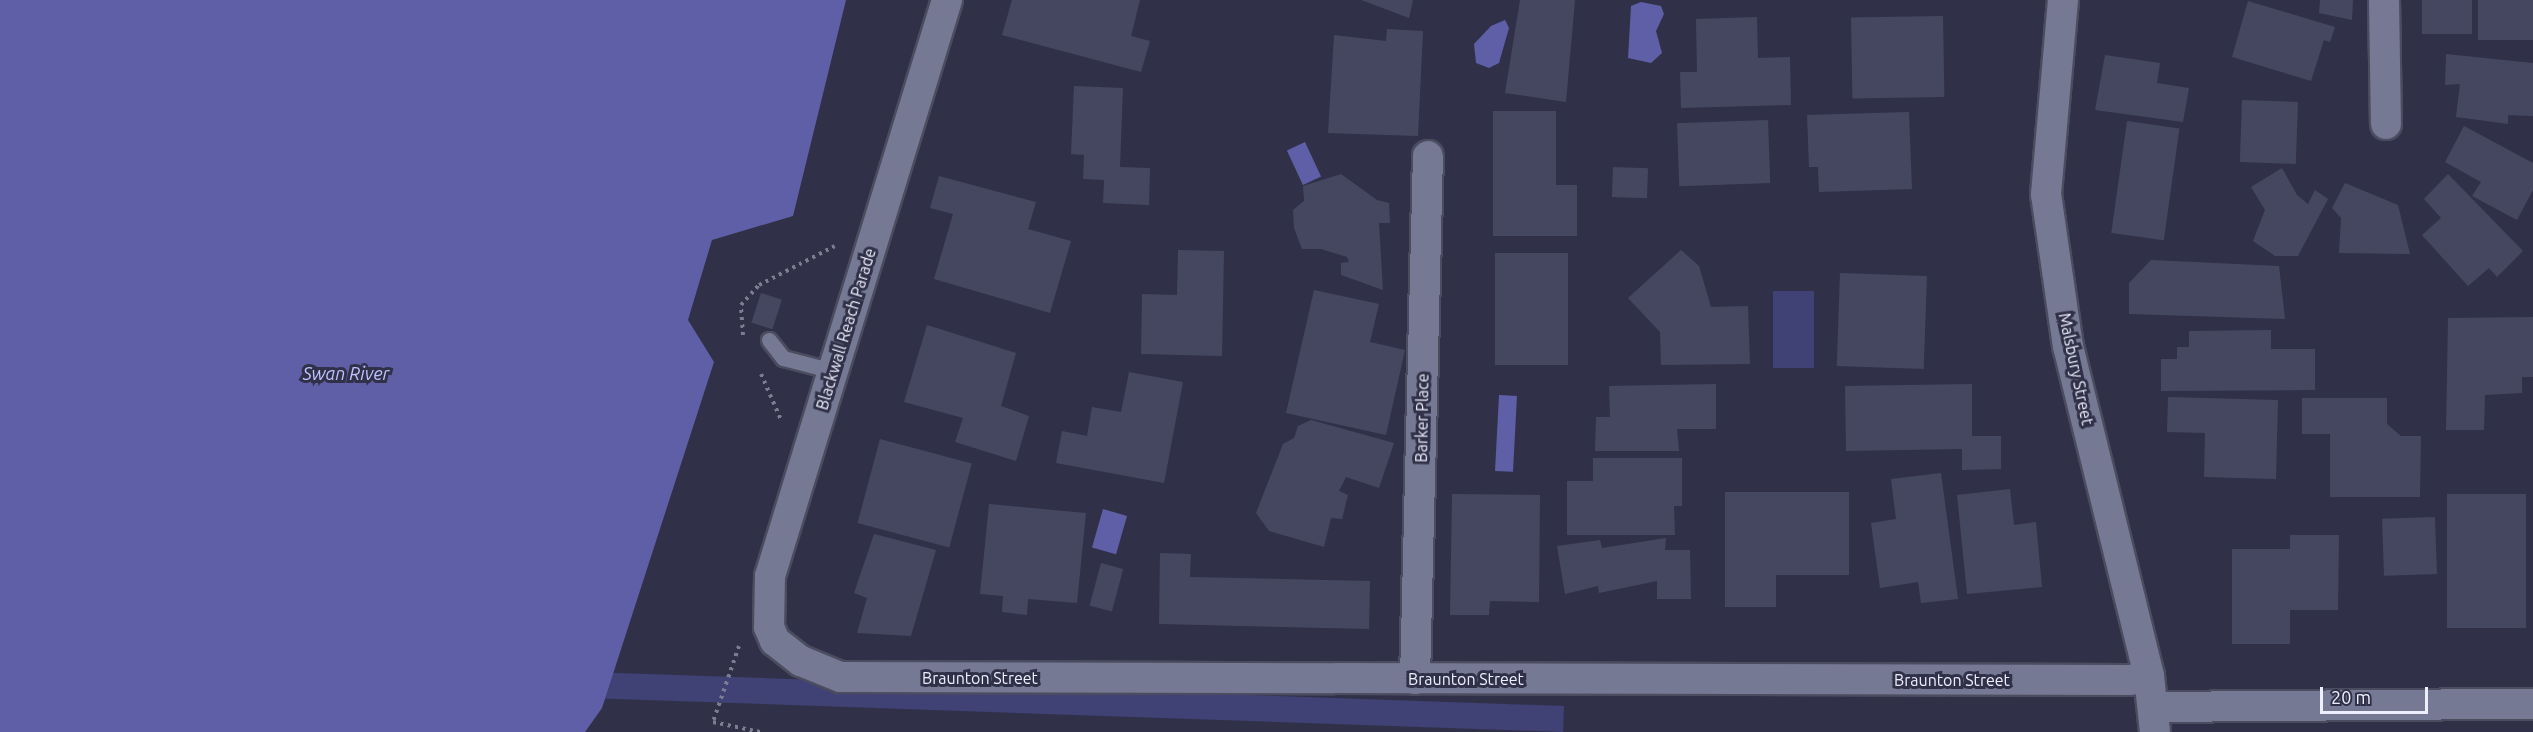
<!DOCTYPE html>
<html>
<head>
<meta charset="utf-8">
<style>
	body { margin:0 }
	#map { position:relative; width:2533px; height:732px; overflow:hidden; background:#303148; font-family:Ubuntu,sans-serif }
	div>[style] { position:absolute }
	[style*='--x'] { left:calc(var(--x)*1px); top:calc(var(--y)*1px); width:calc(var(--w)*1px); rotate:calc(var(--a)*1deg) }
	.green>* { inset:0; background:#404175; transform-origin:0 0 }
	.water>* { inset:0; background:#5f5fa7; transform-origin:0 0 }
	.building>* { inset:0; background:#454760; transform-origin:0 0 }
	.path>* { height:4px; margin-top:-2px; transform-origin:0; background:repeating-linear-gradient(90deg,#7c7d91 0 3px,transparent 0 7.5px) }
	.roads { filter:drop-shadow(2px 0 #4b4c60) drop-shadow(-2px 0 #4b4c60) drop-shadow(0 2px #4b4c60) drop-shadow(0 -2px #4b4c60) }
	.lane>* { height:15px; margin:-7.5px; padding:0 7.5px; transform-origin:7.5px; border-radius:7.5px; background:#767994 }
	.street>* { height:30px; margin:-15px; padding:0 15px; transform-origin:15px; border-radius:15px; background:#767994 }
	span { translate:-50% -50%; white-space:nowrap; text-align:center; line-height:1.15; -webkit-text-stroke:6px #303148; paint-order:stroke }
	.street-label { font-size:16px; color:#edeffe }
	.water-label { font-size:18px; color:#bec2ff; font-style:italic }
	.scale { position:absolute; left:2320px; top:687px; width:108px; height:27px; box-sizing:border-box; border:3px solid #edeffe; border-top:0; padding-left:8px; font-size:18px; line-height:21px; white-space:nowrap; color:#edeffe; -webkit-text-stroke:4px #303148; paint-order:stroke }
</style>
</head>
<body>
<div id="map">
	<div class="green">
		<div style="left:1773px;top:291px;width:41px;height:77px"></div>
		<div style="left:1564px;top:706px;width:26px;height:962px;rotate:92deg"></div>
	</div>
	<div class="water">
		<div style="clip-path:polygon(0 0,846px 0,793px 216px,712px 240px,688px 320px,714px 362px,602px 708px,585px 732px,0 732px)"></div>
		<div style="clip-path:polygon(1641px 2px,1661px 6px,1664px 14px,1656px 31px,1662px 53px,1651px 63px,1628px 58px,1631px 6px)"></div>
		<div style="clip-path:polygon(1505px 20px,1509px 28px,1499px 63px,1489px 68px,1476px 63px,1474px 44px,1491px 26px)"></div>
		<div style="left:1305px;top:142px;width:38px;height:20px;rotate:65deg"></div>
		<div style="left:1499px;top:395px;width:18px;height:76px;rotate:3deg"></div>
		<div style="left:1103px;top:509px;width:25px;height:40px;rotate:16deg"></div>
	</div>
	<div class="building">
		<div style="clip-path:polygon(1012px 0,1140px 0,1131px 36px,1150px 41px,1141px 72px,1002px 35px)"></div>
		<div style="clip-path:polygon(1361px 0,1413px 0,1409px 18px)"></div>
		<div style="clip-path:polygon(1520px 0,1575px 0,1566px 102px,1505px 93px)"></div>
		<div style="clip-path:polygon(2320px 0,2353px 0,2352px 20px,2319px 13px)"></div>
		<div style="left:2422px;top:0;width:50px;height:34px"></div>
		<div style="left:2478px;top:0;width:55px;height:40px"></div>
		<div style="clip-path:polygon(2248px 1px,2335px 27px,2330px 42px,2324px 40px,2311px 81px,2232px 57px)"></div>
		<div style="left:1943px;top:16px;width:81px;height:92px;rotate:89deg"></div>
		<div style="clip-path:polygon(1757px 17px,1758px 58px,1790px 57px,1791px 105px,1681px 108px,1680px 72px,1697px 72px,1696px 19px)"></div>
		<div style="clip-path:polygon(1387px 29px,1423px 31px,1418px 136px,1328px 133px,1334px 35px,1386px 41px)"></div>
		<div style="clip-path:polygon(2446px 54px,2533px 63px,2533px 116px,2508px 115px,2508px 124px,2456px 117px,2460px 84px,2445px 85px)"></div>
		<div style="clip-path:polygon(2105px 55px,2160px 63px,2157px 83px,2189px 88px,2183px 122px,2095px 110px)"></div>
		<div style="clip-path:polygon(1074px 86px,1123px 88px,1120px 167px,1150px 168px,1149px 205px,1103px 203px,1104px 180px,1083px 179px,1084px 155px,1071px 154px)"></div>
		<div style="left:2242px;top:100px;width:56px;height:62px;rotate:2deg"></div>
		<div style="clip-path:polygon(1493px 111px,1556px 111px,1556px 185px,1577px 185px,1577px 236px,1493px 236px)"></div>
		<div style="clip-path:polygon(1909px 112px,1912px 189px,1819px 192px,1818px 167px,1809px 167px,1807px 115px)"></div>
		<div style="left:1768px;top:120px;width:63px;height:91px;rotate:88deg"></div>
		<div style="left:2127px;top:121px;width:53px;height:113px;rotate:8deg"></div>
		<div style="clip-path:polygon(2464px 126px,2533px 163px,2533px 190px,2517px 220px,2472px 196px,2481px 182px,2445px 162px)"></div>
		<div style="left:1613px;top:167px;width:35px;height:30px;rotate:2deg"></div>
		<div style="clip-path:polygon(2282px 168px,2297px 195px,2308px 204px,2315px 190px,2328px 199px,2298px 256px,2275px 256px,2253px 241px,2265px 210px,2251px 187px)"></div>
		<div style="clip-path:polygon(1341px 174px,1377px 200px,1389px 203px,1390px 223px,1379px 223px,1383px 290px,1341px 275px,1341px 263px,1349px 262px,1347px 257px,1321px 249px,1302px 249px,1294px 228px,1293px 210px,1304px 201px,1303px 186px)"></div>
		<div style="clip-path:polygon(2448px 174px,2523px 251px,2497px 277px,2489px 268px,2468px 286px,2422px 235px,2441px 218px,2424px 199px)"></div>
		<div style="clip-path:polygon(939px 176px,1036px 202px,1028px 229px,1071px 241px,1050px 313px,934px 279px,953px 214px,930px 208px)"></div>
		<div style="clip-path:polygon(2345px 183px,2398px 205px,2410px 254px,2339px 253px,2341px 218px,2332px 208px)"></div>
		<div style="clip-path:polygon(1178px 250px,1224px 251px,1222px 356px,1141px 354px,1142px 294px,1177px 295px)"></div>
		<div style="clip-path:polygon(1681px 250px,1699px 266px,1711px 307px,1748px 306px,1750px 364px,1661px 365px,1660px 332px,1628px 298px)"></div>
		<div style="left:1495px;top:253px;width:73px;height:112px"></div>
		<div style="clip-path:polygon(2151px 260px,2279px 266px,2285px 319px,2129px 314px,2129px 283px)"></div>
		<div style="left:1840px;top:273px;width:87px;height:93px;rotate:2deg"></div>
		<div style="clip-path:polygon(1314px 290px,1379px 304px,1370px 342px,1405px 350px,1386px 435px,1286px 413px)"></div>
		<div style="left:761px;top:293px;width:22px;height:31px;rotate:18deg"></div>
		<div style="clip-path:polygon(2533px 317px,2533px 377px,2522px 377px,2522px 393px,2485px 395px,2484px 430px,2446px 430px,2448px 318px)"></div>
		<div style="clip-path:polygon(927px 325px,1016px 353px,1001px 406px,1029px 416px,1016px 461px,955px 442px,963px 418px,904px 402px)"></div>
		<div style="clip-path:polygon(2271px 330px,2271px 349px,2315px 349px,2315px 390px,2161px 391px,2161px 359px,2177px 359px,2177px 347px,2189px 347px,2189px 331px)"></div>
		<div style="clip-path:polygon(1129px 372px,1183px 382px,1164px 483px,1056px 463px,1062px 431px,1087px 436px,1092px 407px,1121px 412px)"></div>
		<div style="clip-path:polygon(1716px 384px,1716px 429px,1677px 429px,1679px 451px,1595px 451px,1596px 417px,1610px 417px,1609px 386px)"></div>
		<div style="clip-path:polygon(1972px 384px,1972px 436px,2001px 436px,2001px 469px,1962px 470px,1962px 449px,1846px 451px,1845px 386px)"></div>
		<div style="clip-path:polygon(2168px 397px,2278px 400px,2276px 479px,2204px 477px,2205px 433px,2167px 432px)"></div>
		<div style="clip-path:polygon(2302px 398px,2387px 398px,2387px 424px,2401px 436px,2421px 436px,2420px 497px,2330px 497px,2330px 434px,2302px 434px)"></div>
		<div style="clip-path:polygon(1311px 420px,1394px 443px,1379px 488px,1346px 477px,1339px 491px,1348px 495px,1342px 519px,1331px 518px,1324px 547px,1269px 531px,1256px 513px,1283px 444px,1294px 438px,1298px 426px)"></div>
		<div style="left:880px;top:439px;width:95px;height:87px;rotate:15deg"></div>
		<div style="clip-path:polygon(1593px 458px,1682px 458px,1682px 506px,1674px 506px,1675px 535px,1567px 535px,1567px 481px,1593px 481px)"></div>
		<div style="clip-path:polygon(1941px 473px,1958px 599px,1921px 603px,1918px 582px,1880px 588px,1871px 523px,1896px 519px,1891px 479px)"></div>
		<div style="clip-path:polygon(2010px 489px,2014px 525px,2036px 522px,2042px 587px,1967px 594px,1957px 495px)"></div>
		<div style="clip-path:polygon(1725px 492px,1849px 492px,1849px 575px,1776px 575px,1776px 607px,1725px 607px)"></div>
		<div style="clip-path:polygon(1452px 494px,1540px 495px,1539px 602px,1490px 601px,1489px 615px,1450px 615px)"></div>
		<div style="left:2526px;top:494px;width:134px;height:79px;rotate:90deg"></div>
		<div style="clip-path:polygon(989px 504px,1086px 513px,1077px 603px,1028px 599px,1027px 615px,1002px 612px,1003px 596px,980px 594px)"></div>
		<div style="left:2435px;top:517px;width:57px;height:53px;rotate:88deg"></div>
		<div style="clip-path:polygon(874px 534px,936px 550px,911px 636px,857px 633px,867px 598px,854px 593px)"></div>
		<div style="clip-path:polygon(2290px 535px,2339px 535px,2338px 610px,2290px 610px,2290px 644px,2232px 644px,2232px 549px,2290px 549px)"></div>
		<div style="clip-path:polygon(1666px 538px,1665px 550px,1690px 550px,1691px 599px,1657px 599px,1657px 581px,1599px 593px,1598px 586px,1565px 594px,1557px 546px,1600px 540px,1602px 548px)"></div>
		<div style="clip-path:polygon(1160px 553px,1191px 554px,1190px 577px,1370px 581px,1369px 629px,1159px 624px)"></div>
		<div style="left:1101px;top:563px;width:23px;height:44px;rotate:15deg"></div>
	</div>
	<div class="path">
		<div style="--x:743;--y:335;--w:30;--a:-94"></div>
		<div style="--x:741;--y:305;--w:27;--a:-48"></div>
		<div style="--x:759;--y:285;--w:85;--a:-27.2"></div>
		<div style="--x:761;--y:374;--w:52;--a:66.4"></div>
		<div style="--x:739;--y:646;--w:80;--a:108.9"></div>
		<div style="--x:713;--y:722;--w:48;--a:12"></div>
	</div>
	<div class="roads">
		<div class="lane">
			<div style="--x:769;--y:340;--w:23;--a:52"></div>
			<div style="--x:783;--y:358;--w:52;--a:14.6"></div>
		</div>
		<div class="street">
			<div style="--x:947;--y:0;--w:603;--a:107.08"></div>
			<div style="--x:770;--y:576;--w:51;--a:91.1"></div>
			<div style="--x:769;--y:627;--w:15;--a:67"></div>
			<div style="--x:775;--y:641;--w:33;--a:38"></div>
			<div style="--x:801;--y:661;--w:42;--a:22.3"></div>
			<div style="--x:840;--y:677;--w:1290;--a:0.13"></div>
			<div style="--x:2130;--y:680;--w:19;--a:-12"></div>
			<div style="--x:2063;--y:0;--w:195;--a:95"></div>
			<div style="--x:2046;--y:194;--w:154;--a:81.8"></div>
			<div style="--x:2068;--y:346;--w:340;--a:76.2"></div>
			<div style="--x:2149;--y:676;--w:56;--a:83.9"></div>
			<div style="--x:2384;--y:0;--w:124;--a:89.1"></div>
			<div style="--x:1415;--y:679;--w:523;--a:-88.58"></div>
			<div style="--x:2155;--y:707;--w:378;--a:-0.5"></div>
		</div>
	</div>
	<div class="street-label">
		<span style="left:846px;top:329px;rotate:-73deg">Blackwall Reach Parade</span>
		<span style="left:2076px;top:369px;rotate:78deg">Malsbury Street</span>
		<span style="left:1422px;top:418px;rotate:-89deg">Barker Place</span>
		<span style="left:980px;top:678px">Braunton Street</span>
		<span style="left:1466px;top:679px">Braunton Street</span>
		<span style="left:1952px;top:680px">Braunton Street</span>
	</div>
	<div class="water-label">
		<span style="left:346px;top:373px">Swan River</span>
	</div>
	<div class="scale">20 m</div>
</div>
</body>
</html>
